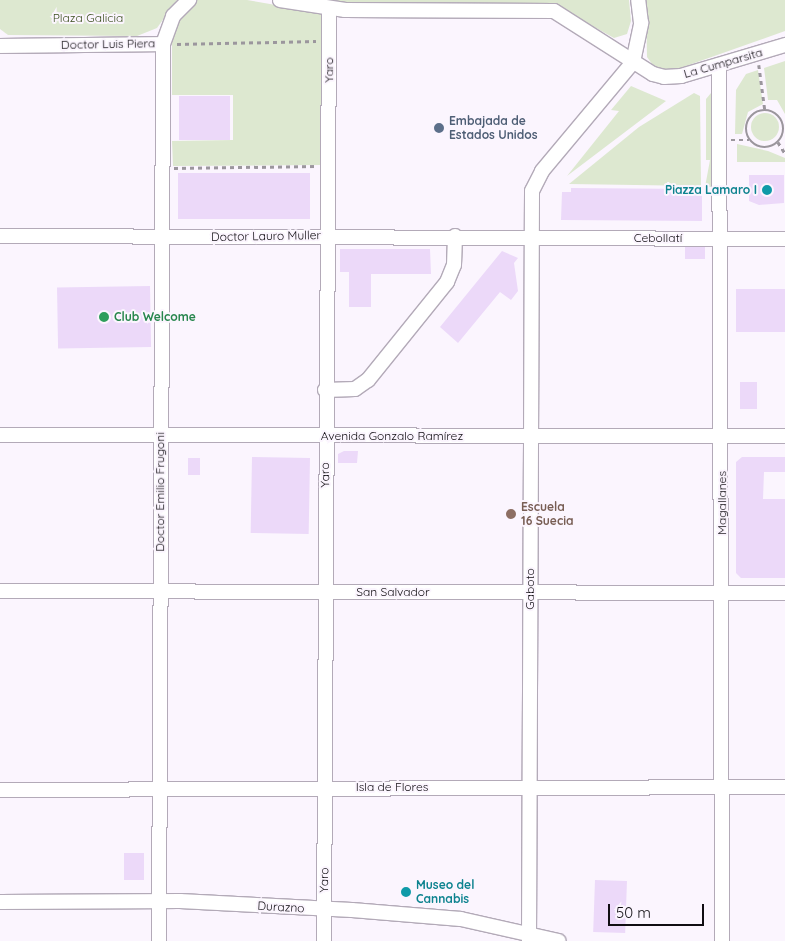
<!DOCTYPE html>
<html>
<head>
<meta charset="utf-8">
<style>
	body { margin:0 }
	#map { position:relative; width:785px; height:941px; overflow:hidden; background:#fbf5fe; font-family:Quicksand,sans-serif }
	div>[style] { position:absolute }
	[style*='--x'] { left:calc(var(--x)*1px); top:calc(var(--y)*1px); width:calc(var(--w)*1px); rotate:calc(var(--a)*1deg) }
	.green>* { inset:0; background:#dde8d0 }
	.round { border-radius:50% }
	.building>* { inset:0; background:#ecd9f9; transform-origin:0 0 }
	.path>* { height:2.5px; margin-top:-1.25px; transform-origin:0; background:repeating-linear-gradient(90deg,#9b969d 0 4px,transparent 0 8px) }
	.path>.ring { margin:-1.25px; padding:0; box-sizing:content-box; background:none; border:2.5px solid #9b969d; border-radius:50% }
	.roads { filter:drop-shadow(1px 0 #b3aab8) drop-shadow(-1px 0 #b3aab8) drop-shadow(0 1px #b3aab8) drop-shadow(0 -1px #b3aab8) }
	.minor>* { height:14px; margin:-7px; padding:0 7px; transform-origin:7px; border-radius:7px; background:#fff }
	.dots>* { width:14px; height:14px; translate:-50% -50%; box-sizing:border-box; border:2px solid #fbf5fe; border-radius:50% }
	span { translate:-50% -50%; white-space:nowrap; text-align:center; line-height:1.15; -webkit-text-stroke:4px #fbf5fe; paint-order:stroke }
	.park-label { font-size:12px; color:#3a4e1d }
	.street-label { font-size:12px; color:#100d12 }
	.service-label { font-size:12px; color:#4e5e75; font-weight:700 }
	.left { translate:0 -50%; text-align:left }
	.culture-label { font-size:12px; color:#0d838f; font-weight:700 }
	.right { translate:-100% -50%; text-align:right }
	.leisure-label { font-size:12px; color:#27864d; font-weight:700 }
	.education-label { font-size:12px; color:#785e54; font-weight:700 }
	.scale { position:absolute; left:608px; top:904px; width:96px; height:22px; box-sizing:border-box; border:2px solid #100d12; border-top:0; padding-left:6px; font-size:15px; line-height:18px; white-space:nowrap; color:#100d12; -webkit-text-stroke:4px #fbf5fe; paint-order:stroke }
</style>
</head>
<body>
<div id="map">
	<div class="green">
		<div style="clip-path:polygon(0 0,177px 0,157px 28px,137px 36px,8px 35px,0 29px)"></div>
		<div style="clip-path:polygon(195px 0,247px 0,322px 13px,322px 165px,173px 166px,172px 141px,233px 140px,233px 95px,172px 95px,172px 30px,175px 21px)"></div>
		<div style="clip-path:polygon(310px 0,629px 0,631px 21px,627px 34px,614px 38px,560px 8px,336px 5px)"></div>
		<div style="clip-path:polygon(646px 0,785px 0,785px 31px,669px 72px,655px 68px,647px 57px)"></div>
		<div style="clip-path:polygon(785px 61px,785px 114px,777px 100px,768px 100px,764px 68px)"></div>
		<div style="clip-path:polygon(758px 70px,763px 104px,748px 112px,742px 134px,735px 134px,736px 90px,746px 74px)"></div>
		<div style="clip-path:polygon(631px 86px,666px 101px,567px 176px,619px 111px,611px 110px)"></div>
		<div style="clip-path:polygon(694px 93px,700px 96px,701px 186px,569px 184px,639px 127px)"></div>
		<div style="clip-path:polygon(711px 93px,714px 187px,705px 187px,710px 160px,706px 160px,706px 99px)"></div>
		<div class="round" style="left:751px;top:113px;width:28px;height:28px"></div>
		<div style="clip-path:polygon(737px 144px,768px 151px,785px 158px,785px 162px,737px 162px)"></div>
	</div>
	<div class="building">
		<div style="left:179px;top:96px;width:51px;height:44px"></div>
		<div style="left:178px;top:173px;width:132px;height:46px"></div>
		<div style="clip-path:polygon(749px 175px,784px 175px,784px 203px,759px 205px,749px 201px)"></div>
		<div style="clip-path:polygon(571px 188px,692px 189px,692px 193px,702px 193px,702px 221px,561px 220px,562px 192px,571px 192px)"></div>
		<div style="left:685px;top:247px;width:20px;height:12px"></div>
		<div style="clip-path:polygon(340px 249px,430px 249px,431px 274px,371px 274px,371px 307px,349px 307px,349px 272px,340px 272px)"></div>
		<div style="clip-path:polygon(502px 251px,518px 258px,514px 263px,518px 291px,511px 300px,500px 292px,458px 343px,440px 327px)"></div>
		<div style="left:150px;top:286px;width:61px;height:93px;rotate:89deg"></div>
		<div style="left:785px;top:289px;width:43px;height:49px;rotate:90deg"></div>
		<div style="left:740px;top:382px;width:17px;height:27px"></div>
		<div style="clip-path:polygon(344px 451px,358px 451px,357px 463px,338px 463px,338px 454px)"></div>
		<div style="left:252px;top:457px;width:58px;height:76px;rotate:1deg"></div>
		<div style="clip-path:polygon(742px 457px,785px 457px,785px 472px,764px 472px,763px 499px,785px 499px,785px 578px,741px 578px,736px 573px,736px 462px)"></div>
		<div style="left:200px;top:458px;width:17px;height:12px;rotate:90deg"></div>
		<div style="left:124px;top:853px;width:20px;height:27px"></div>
		<div style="left:595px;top:880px;width:32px;height:52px;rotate:2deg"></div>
	</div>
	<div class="path">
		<div style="--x:177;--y:44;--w:139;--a:-1.2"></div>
		<div style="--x:759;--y:65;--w:45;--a:82.4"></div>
		<div class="ring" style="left:746px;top:110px;width:35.5px;height:35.5px"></div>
		<div style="--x:731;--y:140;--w:18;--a:0"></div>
		<div style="--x:778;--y:142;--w:13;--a:58"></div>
		<div style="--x:174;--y:168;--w:142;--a:-0.8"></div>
	</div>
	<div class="roads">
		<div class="minor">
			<div style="--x:280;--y:0;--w:66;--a:8.7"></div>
			<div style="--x:345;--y:10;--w:209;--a:0.3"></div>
			<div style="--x:554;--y:11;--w:117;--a:32.5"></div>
			<div style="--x:653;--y:74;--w:11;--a:15"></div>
			<div style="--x:664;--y:77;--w:17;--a:-3"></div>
			<div style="--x:681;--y:76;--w:109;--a:-16.6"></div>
			<div style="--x:0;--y:46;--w:163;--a:-0.7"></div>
			<div style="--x:719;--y:65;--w:876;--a:89.8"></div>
			<div style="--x:0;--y:236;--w:785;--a:0.22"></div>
			<div style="--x:325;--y:390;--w:30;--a:-2"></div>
			<div style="--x:355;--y:389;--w:16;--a:-35"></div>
			<div style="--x:368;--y:380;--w:126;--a:-51.1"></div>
			<div style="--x:447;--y:282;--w:18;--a:-68"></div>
			<div style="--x:454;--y:265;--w:29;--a:-88"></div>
			<div style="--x:0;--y:435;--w:785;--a:0.07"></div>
			<div style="--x:0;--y:591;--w:785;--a:0.15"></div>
			<div style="--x:0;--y:790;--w:785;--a:-0.22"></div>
			<div style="--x:0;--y:902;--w:180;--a:-0.3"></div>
			<div style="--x:180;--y:901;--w:172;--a:3"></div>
			<div style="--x:352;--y:910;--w:109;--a:4.7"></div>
			<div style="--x:461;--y:919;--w:100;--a:12.7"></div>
			<div style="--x:159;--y:941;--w:897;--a:-89.74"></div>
			<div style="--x:163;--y:44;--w:30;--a:-70"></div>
			<div style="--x:173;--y:16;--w:23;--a:-45"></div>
			<div style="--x:324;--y:941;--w:932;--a:-89.69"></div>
			<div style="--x:529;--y:941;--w:750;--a:-89.77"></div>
			<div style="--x:532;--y:191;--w:22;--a:-63"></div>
			<div style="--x:542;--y:171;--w:142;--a:-50.1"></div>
			<div style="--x:633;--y:62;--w:40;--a:-78"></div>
			<div style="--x:641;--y:23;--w:23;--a:-97"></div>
		</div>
	</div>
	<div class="dots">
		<div style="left:439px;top:128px;background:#5c6f8a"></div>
		<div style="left:767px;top:190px;background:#0f9aa8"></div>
		<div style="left:104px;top:317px;background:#2e9e5b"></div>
		<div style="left:511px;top:514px;background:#8d6e63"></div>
		<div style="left:406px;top:892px;background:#0f9aa8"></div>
	</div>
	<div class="park-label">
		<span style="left:88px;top:18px">Plaza Galicia</span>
	</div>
	<div class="street-label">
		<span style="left:108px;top:44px;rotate:-1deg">Doctor Luis Piera</span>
		<span style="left:723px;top:63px;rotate:-16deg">La Cumparsita</span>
		<span style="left:329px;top:70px;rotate:-90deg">Yaro</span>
		<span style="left:266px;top:236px;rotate:-1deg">Doctor Lauro Muller</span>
		<span style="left:658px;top:238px">Cebollatí</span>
		<span style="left:392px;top:436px">Avenida Gonzalo Ramírez</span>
		<span style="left:325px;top:475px;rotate:-91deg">Yaro</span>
		<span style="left:160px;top:492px;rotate:-90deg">Doctor Emilio Frugoni</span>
		<span style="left:722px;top:503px;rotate:-90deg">Magallanes</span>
		<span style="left:530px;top:589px;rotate:-90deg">Gaboto</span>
		<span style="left:393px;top:592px">San Salvador</span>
		<span style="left:392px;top:787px">Isla de Flores</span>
		<span style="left:324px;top:880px;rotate:-89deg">Yaro</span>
		<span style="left:281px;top:907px;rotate:3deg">Durazno</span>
	</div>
	<div class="service-label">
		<span class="left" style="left:449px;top:128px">Embajada de<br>Estados Unidos</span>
	</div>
	<div class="culture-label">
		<span class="right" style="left:757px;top:190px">Piazza Lamaro I</span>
		<span class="left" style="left:416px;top:892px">Museo del<br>Cannabis</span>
	</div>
	<div class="leisure-label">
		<span class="left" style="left:114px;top:317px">Club Welcome</span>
	</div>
	<div class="education-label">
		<span class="left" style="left:521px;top:514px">Escuela<br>16 Suecia</span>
	</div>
	<div class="scale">50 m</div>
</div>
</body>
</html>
